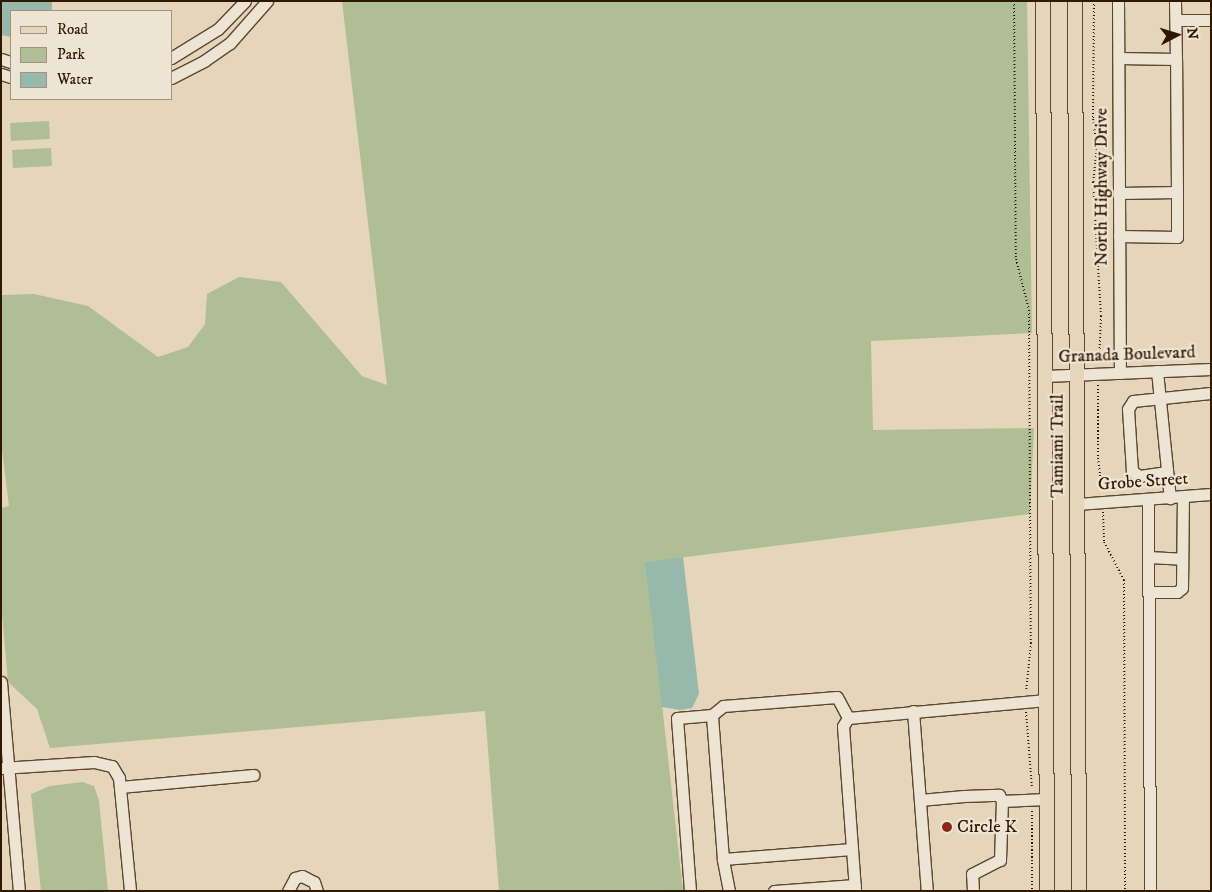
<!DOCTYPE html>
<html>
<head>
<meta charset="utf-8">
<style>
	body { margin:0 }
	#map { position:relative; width:1212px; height:892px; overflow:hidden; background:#e5d5bb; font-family:"IM FELL DW Pica",serif }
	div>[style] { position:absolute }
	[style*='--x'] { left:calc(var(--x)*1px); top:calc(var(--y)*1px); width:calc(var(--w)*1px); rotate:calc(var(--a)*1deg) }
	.green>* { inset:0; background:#afbe94; transform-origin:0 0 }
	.water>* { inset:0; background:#96b9ab }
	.path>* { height:2px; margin-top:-1px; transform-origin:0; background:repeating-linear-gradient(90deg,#2f1700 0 1px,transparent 0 3.5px) }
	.roads { filter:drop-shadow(1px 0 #5c462f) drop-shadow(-1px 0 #5c462f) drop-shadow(0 1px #5c462f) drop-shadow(0 -1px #5c462f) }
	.minor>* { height:11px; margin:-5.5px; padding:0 5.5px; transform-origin:5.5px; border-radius:5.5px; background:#eee4d3 }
	.major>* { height:14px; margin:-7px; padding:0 7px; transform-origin:7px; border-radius:7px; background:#e5d5bb }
	.dots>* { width:14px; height:14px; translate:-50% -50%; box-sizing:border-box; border:2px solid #eee4d3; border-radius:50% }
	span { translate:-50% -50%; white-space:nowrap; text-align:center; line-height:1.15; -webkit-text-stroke:4.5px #eee4d3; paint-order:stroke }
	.street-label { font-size:18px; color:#2f1700 }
	.poi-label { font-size:18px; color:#2f1700 }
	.left { translate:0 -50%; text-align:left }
	.frame { position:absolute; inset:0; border:2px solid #2f1700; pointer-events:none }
	.legend { position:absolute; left:10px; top:10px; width:162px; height:90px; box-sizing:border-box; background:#eee4d3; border:1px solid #a2927f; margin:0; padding:6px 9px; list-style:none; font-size:15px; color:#2f1700 }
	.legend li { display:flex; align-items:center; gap:10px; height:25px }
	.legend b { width:25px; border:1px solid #a2927f }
	.north { position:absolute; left:1152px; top:10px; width:50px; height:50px; -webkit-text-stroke:4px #eee4d3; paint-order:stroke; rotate:85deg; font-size:14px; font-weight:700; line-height:20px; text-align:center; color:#2f1700 }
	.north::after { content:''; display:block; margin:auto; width:18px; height:22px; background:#2f1700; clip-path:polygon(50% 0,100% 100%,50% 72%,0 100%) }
</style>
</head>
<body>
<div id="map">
	<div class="green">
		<div style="clip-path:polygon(342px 1px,1027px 1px,1032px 333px,871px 341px,873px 430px,1034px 428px,1030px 514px,646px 562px,683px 891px,499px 891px,485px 711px,50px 748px,37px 709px,8px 682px,1px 602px,1px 508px,9px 506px,1px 442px,1px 295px,34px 294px,88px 306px,158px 357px,188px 347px,205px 324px,207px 294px,239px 277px,281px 282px,362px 376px,387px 385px)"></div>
		<div style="left:49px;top:121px;width:18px;height:39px;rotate:87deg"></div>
		<div style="left:51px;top:148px;width:18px;height:39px;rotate:87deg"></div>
		<div style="clip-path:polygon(82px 782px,94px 786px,99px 801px,108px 891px,41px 891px,31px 794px,50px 786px)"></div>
	</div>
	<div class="water">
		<div style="clip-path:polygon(1px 1px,52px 1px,52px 11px,11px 11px,11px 37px,1px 35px)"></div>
		<div style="clip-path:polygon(683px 557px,699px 694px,692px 708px,680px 710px,662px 707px,645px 562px)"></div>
	</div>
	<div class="path">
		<div style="--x:1014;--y:1;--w:258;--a:89.6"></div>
		<div style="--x:1016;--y:259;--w:53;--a:75.7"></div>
		<div style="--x:1029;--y:310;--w:333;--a:89.7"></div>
		<div style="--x:1031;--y:643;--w:49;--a:95.8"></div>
		<div style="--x:1094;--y:1;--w:118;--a:90.5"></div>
		<div style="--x:1093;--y:119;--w:27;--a:82"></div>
		<div style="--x:1097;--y:146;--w:36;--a:96"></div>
		<div style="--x:1093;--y:182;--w:134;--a:86.6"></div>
		<div style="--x:1101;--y:316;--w:47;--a:92.4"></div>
		<div style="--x:1098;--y:385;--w:73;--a:90"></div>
		<div style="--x:1098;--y:458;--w:34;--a:83"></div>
		<div style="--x:1103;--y:512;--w:30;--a:88"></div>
		<div style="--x:1104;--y:542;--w:43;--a:62.2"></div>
		<div style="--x:1124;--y:580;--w:311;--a:89.8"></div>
		<div style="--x:1026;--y:712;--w:77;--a:85.5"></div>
		<div style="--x:1032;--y:811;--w:80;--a:90"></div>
	</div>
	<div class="roads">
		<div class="minor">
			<div style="--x:1118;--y:1;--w:372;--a:89.7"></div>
			<div style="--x:1176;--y:20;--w:35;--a:0"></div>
			<div style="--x:171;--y:58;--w:55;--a:-31.7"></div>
			<div style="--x:218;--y:29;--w:39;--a:-46"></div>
			<div style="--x:1119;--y:58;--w:57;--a:1"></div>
			<div style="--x:1176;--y:59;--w:58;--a:-91"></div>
			<div style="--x:1;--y:59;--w:10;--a:17"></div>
			<div style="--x:1;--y:74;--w:10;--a:17"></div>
			<div style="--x:171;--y:78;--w:37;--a:-27"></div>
			<div style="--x:204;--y:61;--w:32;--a:-35"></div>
			<div style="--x:230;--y:43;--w:56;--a:-48.6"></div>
			<div style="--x:1119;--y:193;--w:58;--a:-1"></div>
			<div style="--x:1177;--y:192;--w:133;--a:-90.4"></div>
			<div style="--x:1119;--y:236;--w:58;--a:1"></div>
			<div style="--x:1177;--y:237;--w:45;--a:-90"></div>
			<div style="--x:1157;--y:371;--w:128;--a:84.2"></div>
			<div style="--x:1045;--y:376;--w:166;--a:-2.4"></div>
			<div style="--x:1167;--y:472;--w:28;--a:172"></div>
			<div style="--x:1139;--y:476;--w:9;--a:-144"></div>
			<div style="--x:1132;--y:471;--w:62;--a:-93.7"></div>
			<div style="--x:1128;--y:409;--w:9;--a:-58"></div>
			<div style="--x:1133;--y:401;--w:78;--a:-5.9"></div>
			<div style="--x:1148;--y:499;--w:392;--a:89.7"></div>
			<div style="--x:1077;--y:504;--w:134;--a:-4.3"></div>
			<div style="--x:1148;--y:557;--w:34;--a:3"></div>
			<div style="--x:1149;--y:592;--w:28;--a:0"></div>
			<div style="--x:1177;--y:592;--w:6;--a:-39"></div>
			<div style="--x:1182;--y:588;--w:91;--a:-89.4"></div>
			<div style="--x:1;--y:682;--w:210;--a:85.1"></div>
			<div style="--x:913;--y:711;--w:181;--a:85.6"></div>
			<div style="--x:848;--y:718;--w:9;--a:122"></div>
			<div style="--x:843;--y:726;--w:165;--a:85.8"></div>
			<div style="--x:1;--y:768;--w:93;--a:-3.7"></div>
			<div style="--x:94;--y:762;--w:18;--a:13"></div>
			<div style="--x:112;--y:766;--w:14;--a:60"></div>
			<div style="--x:119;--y:778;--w:114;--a:84.4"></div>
			<div style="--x:120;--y:787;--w:134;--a:-5.2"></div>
			<div style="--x:920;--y:800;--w:44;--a:-5.2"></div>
			<div style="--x:964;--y:796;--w:35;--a:-2"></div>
			<div style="--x:999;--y:795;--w:7;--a:63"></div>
			<div style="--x:1002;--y:801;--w:44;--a:-2.6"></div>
			<div style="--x:723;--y:859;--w:129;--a:-4.4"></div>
			<div style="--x:288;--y:891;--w:15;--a:-62"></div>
			<div style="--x:295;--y:878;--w:7;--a:-16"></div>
			<div style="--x:302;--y:876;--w:13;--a:27"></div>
			<div style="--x:314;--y:882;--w:9;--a:72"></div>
			<div style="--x:690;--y:891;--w:173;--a:-94.3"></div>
			<div style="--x:677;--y:718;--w:35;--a:-5"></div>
			<div style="--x:729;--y:891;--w:33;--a:-101"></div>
			<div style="--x:723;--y:859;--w:144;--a:-94.4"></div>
			<div style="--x:712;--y:715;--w:14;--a:-39"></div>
			<div style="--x:723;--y:706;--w:114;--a:-4.5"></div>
			<div style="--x:837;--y:697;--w:24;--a:62"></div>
			<div style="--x:848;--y:718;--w:199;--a:-5.2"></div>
			<div style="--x:774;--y:891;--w:81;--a:-4.2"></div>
			<div style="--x:973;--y:891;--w:17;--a:-93"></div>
			<div style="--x:972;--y:874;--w:31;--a:-27"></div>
			<div style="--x:1000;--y:860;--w:59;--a:-88.1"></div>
		</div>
		<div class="major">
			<div style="--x:1043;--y:1;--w:890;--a:89.74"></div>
			<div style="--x:1075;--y:1;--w:890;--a:89.74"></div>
		</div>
	</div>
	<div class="dots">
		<div style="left:947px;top:827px;background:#8f2418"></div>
	</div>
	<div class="street-label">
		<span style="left:1102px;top:187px;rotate:-90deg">North Highway Drive</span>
		<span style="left:1127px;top:355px;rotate:-2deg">Granada Boulevard</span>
		<span style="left:1058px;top:446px;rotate:-90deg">Tamiami Trail</span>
		<span style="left:1143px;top:482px;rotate:-4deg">Grobe Street</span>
	</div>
	<div class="poi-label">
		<span class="left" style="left:957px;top:827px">Circle K</span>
	</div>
	<div class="frame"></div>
	<ul class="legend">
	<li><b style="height:6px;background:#e5d5bb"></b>Road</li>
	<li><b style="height:14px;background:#afbe94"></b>Park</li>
	<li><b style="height:14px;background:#96b9ab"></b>Water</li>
	</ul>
	<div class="north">N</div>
</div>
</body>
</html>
